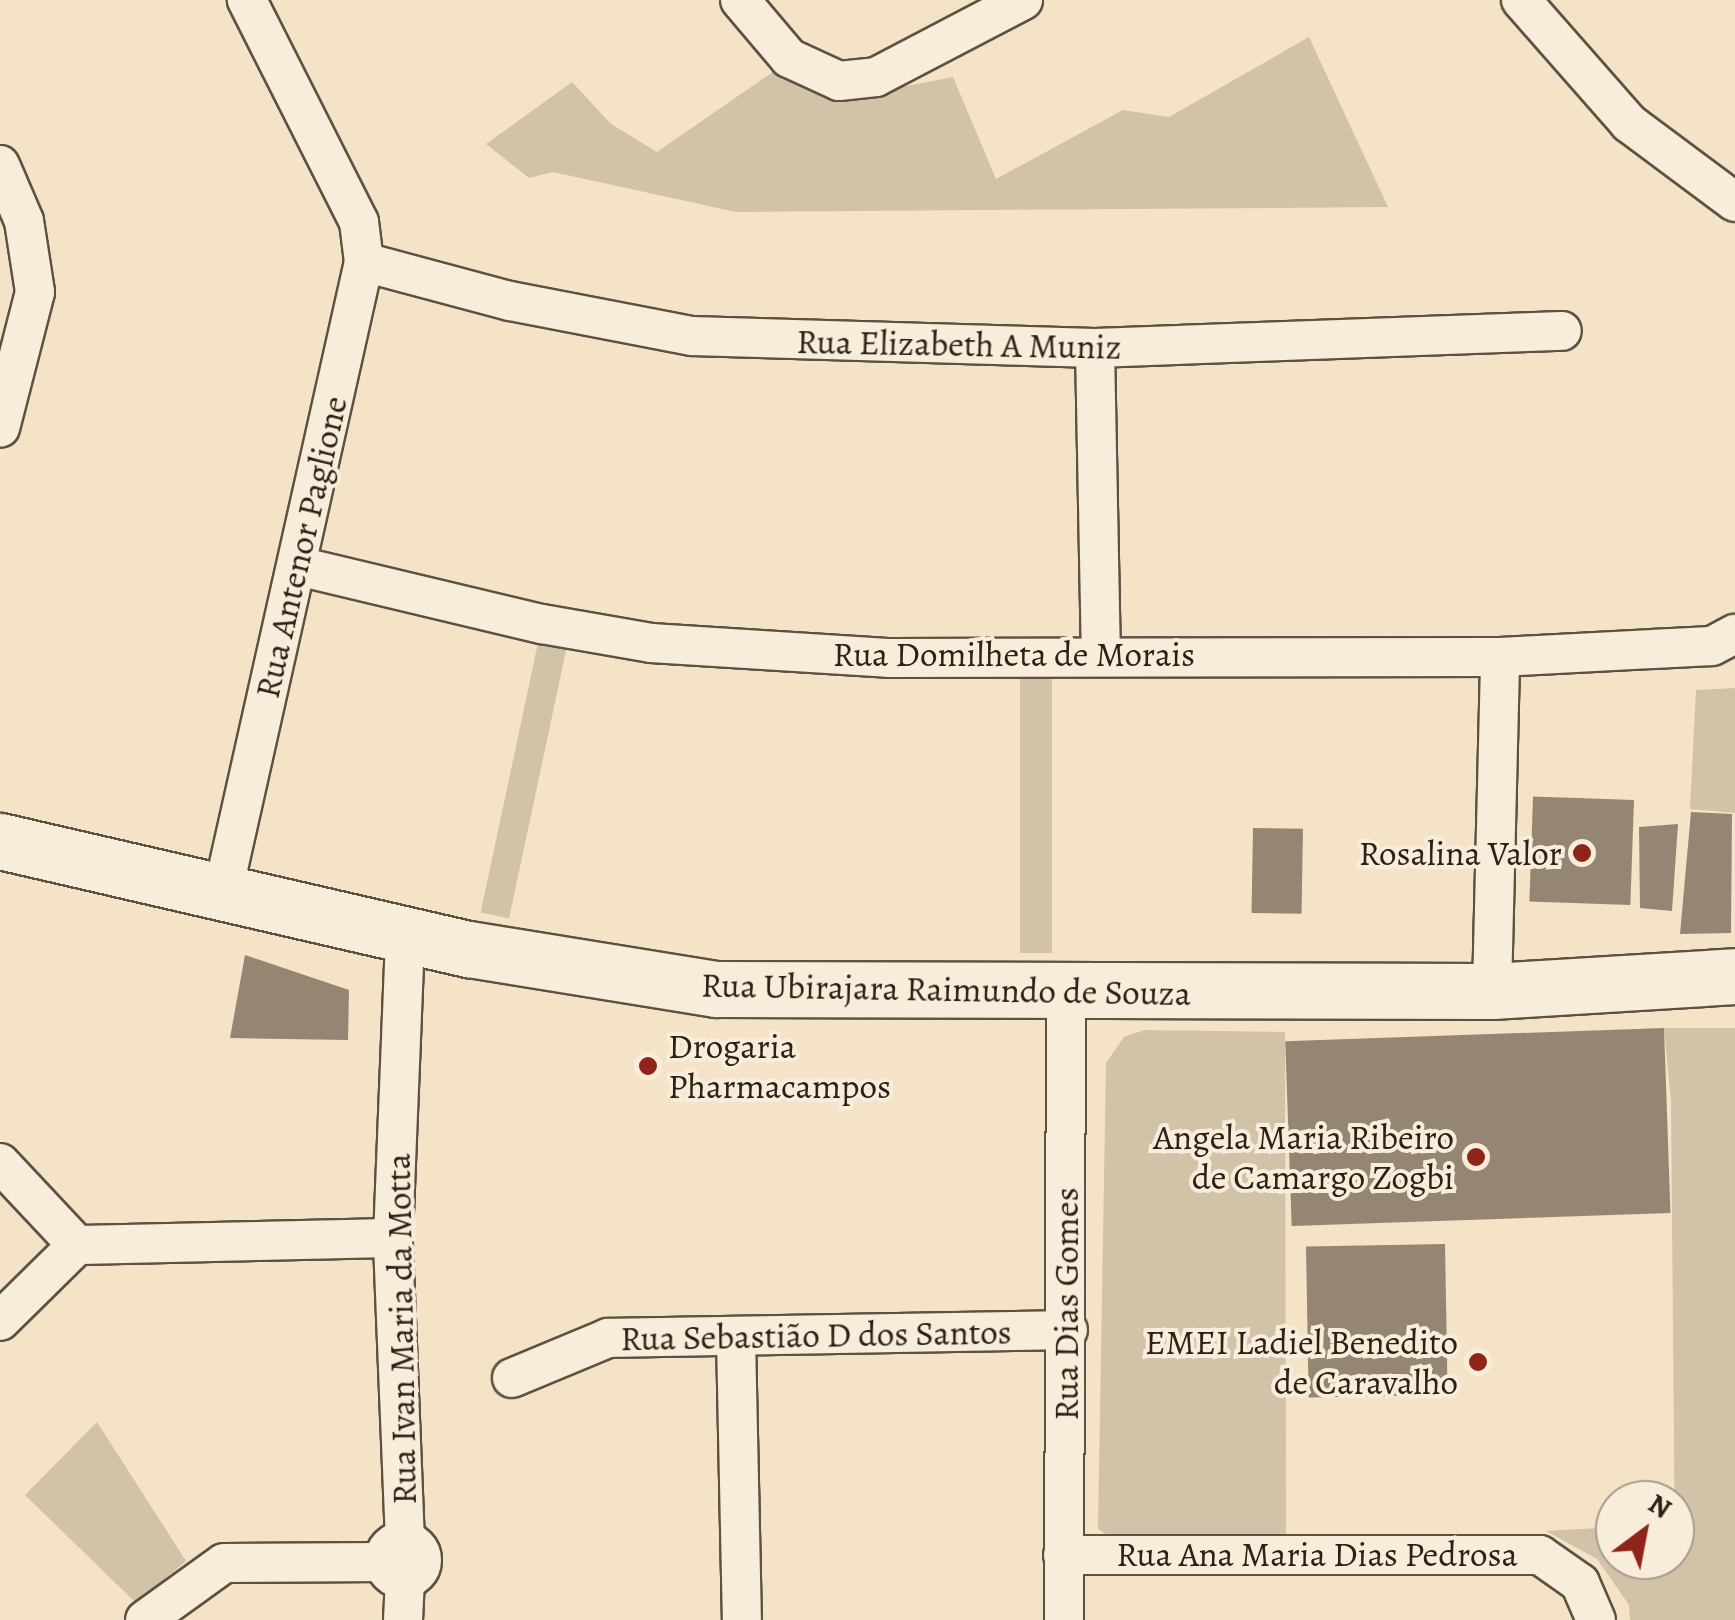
<!DOCTYPE html>
<html>
<head>
<meta charset="utf-8">
<style>
	body { margin:0 }
	#map { position:relative; width:1735px; height:1620px; overflow:hidden; background:#f4e3c6; font-family:Alegreya,serif }
	div>[style] { position:absolute }
	[style*='--x'] { left:calc(var(--x)*1px); top:calc(var(--y)*1px); width:calc(var(--w)*1px); rotate:calc(var(--a)*1deg) }
	.green>* { inset:0; background:#d2c2a8; transform-origin:0 0 }
	.building>* { inset:0; background:#948672; transform-origin:0 0 }
	.roads { filter:drop-shadow(2px 0 #5d5242) drop-shadow(-2px 0 #5d5242) drop-shadow(0 2px #5d5242) drop-shadow(0 -2px #5d5242) }
	.minor>* { height:38px; margin:-19px; padding:0 19px; transform-origin:19px; border-radius:19px; background:#f8edda }
	.minor>.ring { margin:-19px; padding:0; box-sizing:content-box; background:none; border:38px solid #f8edda; border-radius:50% }
	.secondary>* { height:55px; margin:-27.5px; padding:0 27.5px; transform-origin:27.5px; border-radius:27.5px; background:#f8edda }
	.dots>* { width:28px; height:28px; translate:-50% -50%; box-sizing:border-box; border:5px solid #f8edda; border-radius:50% }
	span { translate:-50% -50%; white-space:nowrap; text-align:center; line-height:1.15; -webkit-text-stroke:8px #f8edda; paint-order:stroke }
	.street-label { font-size:35px; color:#2b2116 }
	.poi-label { font-size:35px; color:#2b2116 }
	.right { translate:-100% -50%; text-align:right }
	.left { translate:0 -50%; text-align:left }
	.north { position:absolute; left:1595px; top:1480px; width:100px; height:100px; box-sizing:border-box; background:#f8edda; border:2px solid #a69b8c; border-radius:50%; rotate:32deg; font-size:28px; font-weight:700; line-height:40px; text-align:center; color:#2b2116 }
	.north::after { content:''; display:block; margin:auto; width:35px; height:45px; background:#8f2418; clip-path:polygon(50% 0,100% 100%,50% 72%,0 100%) }
</style>
</head>
<body>
<div id="map">
	<div class="green">
		<div style="clip-path:polygon(1309px 37px,1388px 207px,736px 212px,553px 172px,529px 178px,486px 144px,572px 82px,611px 124px,657px 152px,783px 65px,870px 93px,953px 77px,996px 179px,1123px 110px,1169px 117px)"></div>
		<div style="left:542px;top:624px;width:29px;height:295px;rotate:12deg"></div>
		<div style="left:1020px;top:657px;width:32px;height:296px"></div>
		<div style="clip-path:polygon(1735px 688px,1735px 813px,1690px 809px,1696px 690px)"></div>
		<div style="clip-path:polygon(1664px 1028px,1735px 1028px,1735px 1620px,1630px 1620px,1629px 1605px,1597px 1559px,1546px 1531px,1615px 1527px,1615px 1560px,1675px 1560px,1671px 1101px)"></div>
		<div style="clip-path:polygon(1144px 1030px,1285px 1032px,1286px 1536px,1121px 1544px,1098px 1529px,1106px 1063px,1124px 1037px)"></div>
		<div style="clip-path:polygon(97px 1422px,186px 1561px,136px 1603px,25px 1495px)"></div>
	</div>
	<div class="building">
		<div style="left:1634px;top:800px;width:105px;height:101px;rotate:92deg"></div>
		<div style="clip-path:polygon(1691px 812px,1732px 814px,1731px 933px,1680px 934px)"></div>
		<div style="clip-path:polygon(1678px 824px,1672px 911px,1640px 908px,1639px 827px)"></div>
		<div style="left:1253px;top:828px;width:50px;height:85px;rotate:1deg"></div>
		<div style="clip-path:polygon(245px 955px,349px 990px,348px 1040px,230px 1038px)"></div>
		<div style="left:1664px;top:1028px;width:185px;height:379px;rotate:88deg"></div>
		<div style="left:1445px;top:1244px;width:151px;height:139px;rotate:89deg"></div>
	</div>
	<div class="roads">
		<div class="minor">
			<div style="--x:740;--y:0;--w:76;--a:49.8"></div>
			<div style="--x:789;--y:58;--w:55;--a:24.7"></div>
			<div style="--x:839;--y:81;--w:37;--a:-6"></div>
			<div style="--x:876;--y:77;--w:166;--a:-27.6"></div>
			<div style="--x:1521;--y:0;--w:164;--a:48.7"></div>
			<div style="--x:1629;--y:123;--w:132;--a:36.7"></div>
			<div style="--x:0;--y:165;--w:61;--a:66.8"></div>
			<div style="--x:24;--y:221;--w:72;--a:81.2"></div>
			<div style="--x:35;--y:292;--w:140;--a:104.4"></div>
			<div style="--x:364;--y:262;--w:151;--a:15"></div>
			<div style="--x:510;--y:301;--w:185;--a:10.9"></div>
			<div style="--x:692;--y:336;--w:403;--a:1.7"></div>
			<div style="--x:1095;--y:348;--w:467;--a:-2.1"></div>
			<div style="--x:1095;--y:348;--w:306;--a:88.9"></div>
			<div style="--x:298;--y:566;--w:251;--a:13.4"></div>
			<div style="--x:542;--y:624;--w:111;--a:9.9"></div>
			<div style="--x:651;--y:643;--w:237;--a:3.6"></div>
			<div style="--x:888;--y:658;--w:612;--a:-0.09"></div>
			<div style="--x:1500;--y:657;--w:212;--a:-3"></div>
			<div style="--x:1712;--y:646;--w:26;--a:-28"></div>
			<div style="--x:223;--y:891;--w:645;--a:-77.37"></div>
			<div style="--x:364;--y:262;--w:40;--a:-97.1"></div>
			<div style="--x:359;--y:222;--w:249;--a:-116.8"></div>
			<div style="--x:1492;--y:991;--w:334;--a:-88.6"></div>
			<div style="--x:0;--y:1163;--w:112;--a:46.8"></div>
			<div style="--x:0;--y:1321;--w:108;--a:-44.6"></div>
			<div style="--x:77;--y:1245;--w:316;--a:-1.3"></div>
			<div style="--x:736;--y:1338;--w:282;--a:88.8"></div>
			<div style="--x:512;--y:1378;--w:104;--a:-22.6"></div>
			<div style="--x:608;--y:1338;--w:460;--a:-1"></div>
			<div class="ring" style="left:384px;top:1541px;width:0;height:0"></div>
			<div style="--x:405;--y:1542;--w:304;--a:-92.3"></div>
			<div style="--x:393;--y:1238;--w:302;--a:-87.7"></div>
			<div style="--x:1063;--y:1555;--w:477;--a:0"></div>
			<div style="--x:1540;--y:1555;--w:49;--a:35"></div>
			<div style="--x:1580;--y:1583;--w:40;--a:66.6"></div>
			<div style="--x:145;--y:1620;--w:97;--a:-35.8"></div>
			<div style="--x:224;--y:1563;--w:160;--a:-0.4"></div>
			<div style="--x:403;--y:1620;--w:41;--a:-87.2"></div>
			<div style="--x:1064;--y:1620;--w:631;--a:-89.82"></div>
		</div>
		<div class="secondary">
			<div style="--x:0;--y:841;--w:481;--a:13"></div>
			<div style="--x:469;--y:949;--w:250;--a:9.2"></div>
			<div style="--x:716;--y:989;--w:776;--a:0.15"></div>
			<div style="--x:1492;--y:991;--w:243;--a:-3.5"></div>
		</div>
	</div>
	<div class="dots">
		<div style="left:1582px;top:853px;background:#8f2418"></div>
		<div style="left:648px;top:1066px;background:#8f2418"></div>
		<div style="left:1476px;top:1157px;background:#8f2418"></div>
		<div style="left:1478px;top:1362px;background:#8f2418"></div>
	</div>
	<div class="street-label">
		<span style="left:959px;top:344px;rotate:1deg">Rua Elizabeth A Muniz</span>
		<span style="left:301px;top:547px;rotate:-77deg">Rua Antenor Paglione</span>
		<span style="left:1014px;top:654px">Rua Domilheta de Morais</span>
		<span style="left:946px;top:989px;rotate:1deg">Rua Ubirajara Raimundo de Souza</span>
		<span style="left:1066px;top:1304px;rotate:-90deg">Rua Dias Gomes</span>
		<span style="left:401px;top:1329px;rotate:-91deg">Rua Ivan Maria da Motta</span>
		<span style="left:816px;top:1335px;rotate:-1deg">Rua Sebastião D dos Santos</span>
		<span style="left:1317px;top:1554px">Rua Ana Maria Dias Pedrosa</span>
	</div>
	<div class="poi-label">
		<span class="right" style="left:1562px;top:853px">Rosalina Valor</span>
		<span class="left" style="left:668px;top:1066px">Drogaria<br>Pharmacampos</span>
		<span class="right" style="left:1454px;top:1157px">Angela Maria Ribeiro<br>de Camargo Zogbi</span>
		<span class="right" style="left:1458px;top:1362px">EMEI Ladiel Benedito<br>de Caravalho</span>
	</div>
	<div class="north">N</div>
</div>
</body>
</html>
